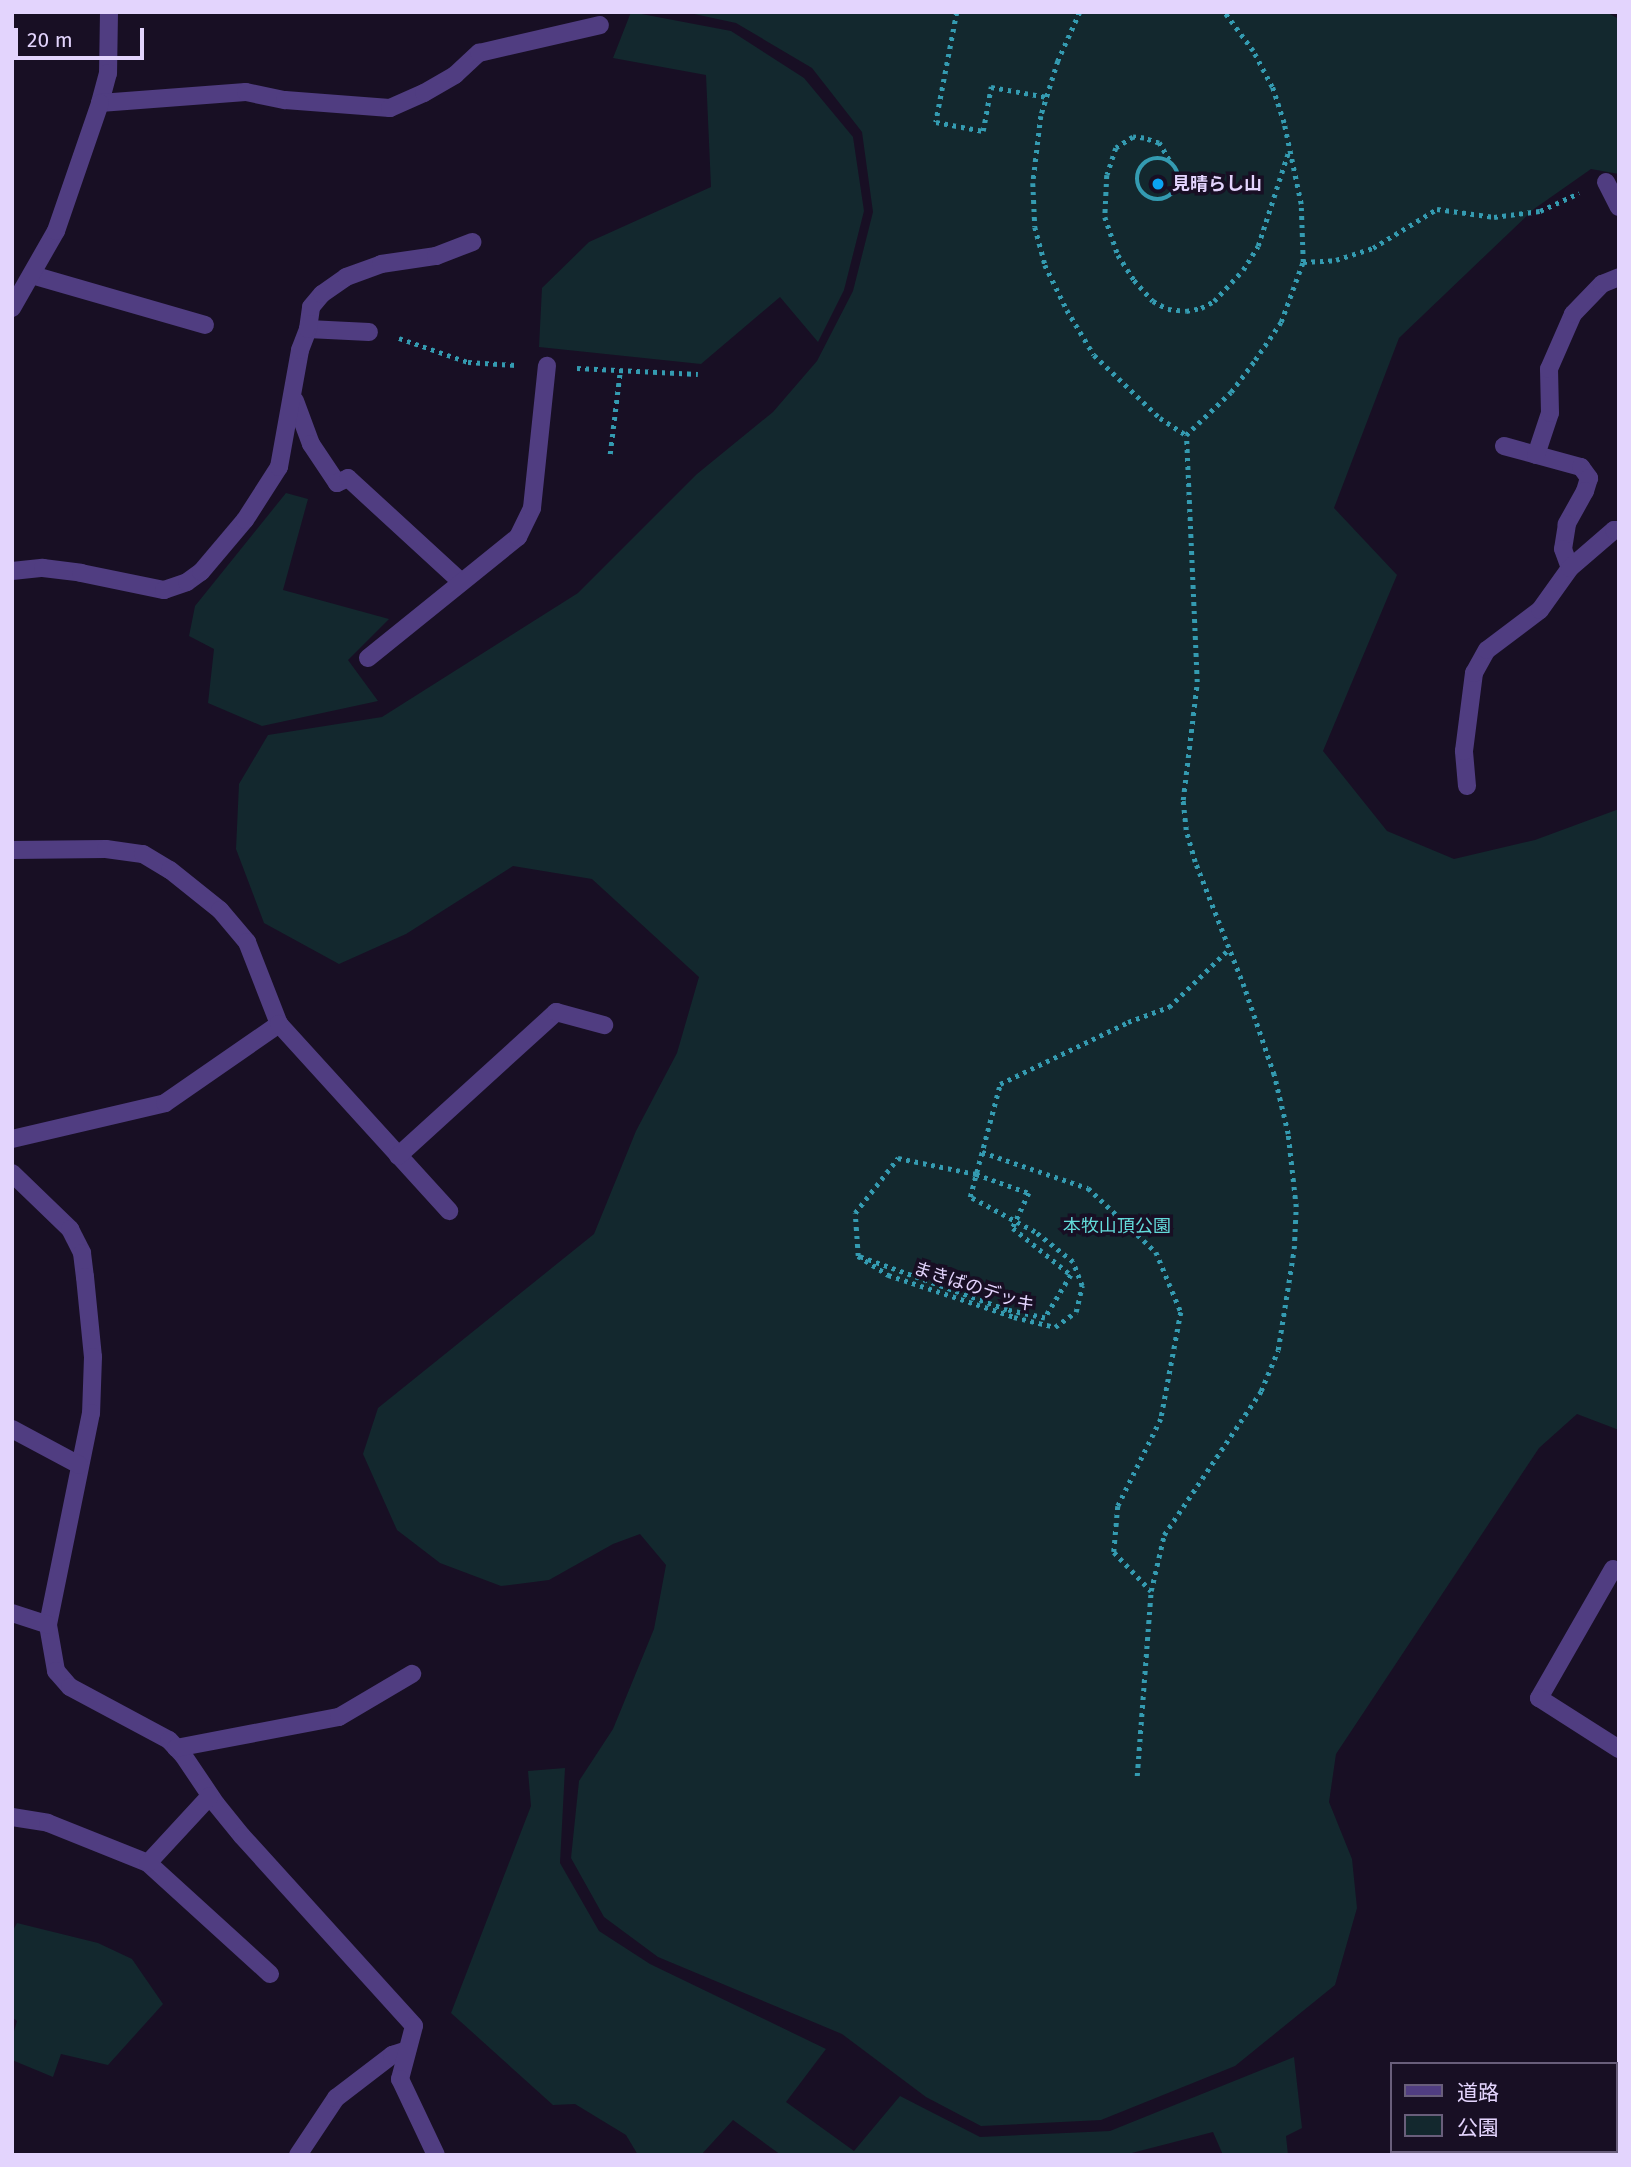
<!DOCTYPE html>
<html>
<head>
<meta charset="utf-8">
<style>
	body { margin:0 }
	#map { position:relative; width:1631px; height:2167px; overflow:hidden; background:#180f24; font-family:"Fira Sans","Noto Sans JP",sans-serif }
	div>[style] { position:absolute }
	[style*='--x'] { left:calc(var(--x)*1px); top:calc(var(--y)*1px); width:calc(var(--w)*1px); rotate:calc(var(--a)*1deg) }
	.green>* { inset:0; background:#13282e }
	.path>* { height:4.5px; margin-top:-2.25px; transform-origin:0; background:repeating-linear-gradient(90deg,#349bb1 0 3.5px,transparent 0 8.5px) }
	.path>.ring { margin:-2.25px; padding:0; box-sizing:content-box; background:none; border:4.5px solid #349bb1; border-radius:50% }
	.lane>* { height:18px; margin:-9px; padding:0 9px; transform-origin:9px; border-radius:9px; background:#503d81 }
	.street>* { height:18px; margin:-9px; padding:0 9px; transform-origin:9px; border-radius:9px; background:#503d81 }
	.path-bridge>* { height:4.5px; margin-top:-2.25px; transform-origin:0; background:repeating-linear-gradient(90deg,#349bb1 0 3.5px,transparent 0 8.5px) }
	.dots>* { width:19px; height:19px; translate:-50% -50%; box-sizing:border-box; border:4px solid #180f24; border-radius:50% }
	span { translate:-50% -50%; white-space:nowrap; text-align:center; line-height:1.15; -webkit-text-stroke:7px #180f24; paint-order:stroke }
	.poi-label { font-size:18px; color:#e3d4fd; font-weight:700 }
	.left { translate:0 -50%; text-align:left }
	.park-label { font-size:18px; color:#63dbda }
	.street-label { font-size:18px; color:#e3d4fd }
	.frame { position:absolute; inset:0; border:14px solid #e3d4fd; pointer-events:none }
	.legend { position:absolute; left:1390px; top:2062px; width:228px; height:91px; box-sizing:border-box; background:#180f24; border:2px solid #695e7b; margin:0; padding:9px 12px; list-style:none; font-size:21px; color:#e3d4fd }
	.legend li { display:flex; align-items:center; gap:14px; height:35px }
	.legend b { width:35px; border:2px solid #695e7b }
	.scale { position:absolute; left:14px; top:28px; width:130px; height:32px; box-sizing:border-box; border:4px solid #e3d4fd; border-top:0; padding-left:9px; font-size:21px; line-height:24px; white-space:nowrap; color:#e3d4fd; -webkit-text-stroke:5px #180f24; paint-order:stroke }
</style>
</head>
<body>
<div id="map">
	<div class="green">
		<div style="clip-path:polygon(631px 12px,731px 31px,804px 78px,853px 137px,864px 211px,844px 290px,818px 342px,780px 297px,701px 364px,539px 347px,542px 288px,589px 242px,711px 187px,706px 75px,613px 58px)"></div>
		<div style="clip-path:polygon(685px 12px,1606px 12px,1619px 19px,1619px 174px,1591px 169px,1534px 209px,1399px 338px,1334px 508px,1397px 575px,1323px 751px,1387px 831px,1454px 859px,1535px 840px,1619px 809px,1619px 1430px,1577px 1414px,1539px 1448px,1336px 1754px,1329px 1802px,1352px 1859px,1357px 1908px,1335px 1985px,1235px 2066px,1101px 2120px,981px 2126px,926px 2097px,842px 2034px,658px 1957px,604px 1917px,571px 1858px,579px 1781px,613px 1729px,654px 1629px,666px 1565px,640px 1534px,613px 1544px,549px 1580px,501px 1586px,440px 1563px,397px 1530px,363px 1454px,378px 1408px,594px 1234px,636px 1131px,677px 1053px,699px 977px,592px 879px,513px 866px,406px 934px,339px 964px,264px 923px,236px 849px,239px 784px,268px 735px,382px 717px,578px 593px,697px 474px,773px 412px,817px 361px,853px 291px,873px 212px,862px 132px,812px 68px,736px 23px)"></div>
		<div style="clip-path:polygon(286px 493px,308px 499px,283px 590px,389px 619px,348px 660px,378px 701px,262px 726px,208px 703px,214px 649px,189px 636px,195px 606px)"></div>
		<div style="clip-path:polygon(565px 1768px,560px 1863px,599px 1931px,650px 1964px,826px 2049px,786px 2102px,854px 2151px,900px 2096px,980px 2137px,1110px 2131px,1294px 2057px,1302px 2128px,1286px 2136px,1288px 2155px,1223px 2155px,1213px 2132px,1124px 2155px,781px 2155px,733px 2120px,701px 2155px,638px 2155px,626px 2135px,575px 2104px,553px 2105px,451px 2013px,531px 1806px,528px 1771px)"></div>
		<div style="clip-path:polygon(17px 1923px,98px 1943px,132px 1959px,163px 2004px,108px 2065px,61px 2054px,53px 2077px,12px 2060px,12px 2038px,17px 2021px,12px 2017px,12px 1932px)"></div>
	</div>
	<div class="path">
		<div style="--x:957;--y:12;--w:112;--a:100.8"></div>
		<div style="--x:936;--y:122;--w:48;--a:10.8"></div>
		<div style="--x:983;--y:131;--w:45;--a:-79.7"></div>
		<div style="--x:991;--y:87;--w:57;--a:10.1"></div>
		<div style="--x:1080;--y:12;--w:54;--a:114.2"></div>
		<div style="--x:1058;--y:61;--w:58;--a:107.2"></div>
		<div style="--x:1041;--y:116;--w:67;--a:96.8"></div>
		<div style="--x:1033;--y:183;--w:44;--a:87.4"></div>
		<div style="--x:1035;--y:227;--w:39;--a:75"></div>
		<div style="--x:1045;--y:265;--w:50;--a:63.9"></div>
		<div style="--x:1067;--y:310;--w:52;--a:59"></div>
		<div style="--x:1094;--y:355;--w:91;--a:43.7"></div>
		<div style="--x:1160;--y:418;--w:31;--a:33"></div>
		<div class="ring" style="left:1137px;top:158px;width:37.5px;height:37.5px"></div>
		<div style="--x:1169;--y:160;--w:20;--a:-120"></div>
		<div style="--x:1159;--y:143;--w:16;--a:-162"></div>
		<div style="--x:1144;--y:138;--w:11;--a:-175"></div>
		<div style="--x:1133;--y:137;--w:20;--a:147"></div>
		<div style="--x:1116;--y:148;--w:28;--a:108"></div>
		<div style="--x:1107;--y:175;--w:42;--a:92.7"></div>
		<div style="--x:1105;--y:217;--w:40;--a:71.1"></div>
		<div style="--x:1118;--y:255;--w:30;--a:57"></div>
		<div style="--x:1134;--y:280;--w:28;--a:48"></div>
		<div style="--x:1153;--y:301;--w:17;--a:28"></div>
		<div style="--x:1168;--y:309;--w:18;--a:6"></div>
		<div style="--x:1186;--y:311;--w:15;--a:-11"></div>
		<div style="--x:1201;--y:308;--w:15;--a:-28"></div>
		<div style="--x:1214;--y:301;--w:42;--a:-46.9"></div>
		<div style="--x:1243;--y:270;--w:28;--a:-58"></div>
		<div style="--x:1258;--y:246;--w:101;--a:-72.1"></div>
		<div style="--x:1303;--y:262;--w:33;--a:-3"></div>
		<div style="--x:1336;--y:260;--w:39;--a:-18"></div>
		<div style="--x:1373;--y:248;--w:75;--a:-31.4"></div>
		<div style="--x:1437;--y:209;--w:58;--a:8"></div>
		<div style="--x:1494;--y:217;--w:46;--a:-7.4"></div>
		<div style="--x:1540;--y:211;--w:43;--a:-24.8"></div>
		<div style="--x:399;--y:338;--w:73;--a:19.2"></div>
		<div style="--x:468;--y:362;--w:48;--a:3.6"></div>
		<div style="--x:577;--y:368;--w:121;--a:2.8"></div>
		<div style="--x:1186;--y:435;--w:62;--a:-43.7"></div>
		<div style="--x:1231;--y:392;--w:40;--a:-53"></div>
		<div style="--x:1255;--y:360;--w:46;--a:-55.6"></div>
		<div style="--x:1281;--y:322;--w:64;--a:-69.9"></div>
		<div style="--x:1303;--y:262;--w:58;--a:-92"></div>
		<div style="--x:1301;--y:204;--w:83;--a:-101.9"></div>
		<div style="--x:1284;--y:123;--w:38;--a:-108"></div>
		<div style="--x:1272;--y:87;--w:41;--a:-117.8"></div>
		<div style="--x:1253;--y:51;--w:49;--a:-126.6"></div>
		<div style="--x:610;--y:454;--w:84;--a:-83.1"></div>
		<div style="--x:982;--y:1152;--w:112;--a:18.8"></div>
		<div style="--x:1088;--y:1188;--w:93;--a:43.3"></div>
		<div style="--x:1156;--y:1252;--w:65;--a:67.4"></div>
		<div style="--x:1181;--y:1312;--w:109;--a:100.6"></div>
		<div style="--x:1161;--y:1419;--w:97;--a:116.3"></div>
		<div style="--x:1118;--y:1506;--w:46;--a:95"></div>
		<div style="--x:1114;--y:1552;--w:54;--a:46.5"></div>
		<div style="--x:898;--y:1158;--w:80;--a:11.6"></div>
		<div style="--x:976;--y:1174;--w:56;--a:19.7"></div>
		<div style="--x:1029;--y:1193;--w:38;--a:115"></div>
		<div style="--x:1013;--y:1228;--w:75;--a:39"></div>
		<div style="--x:1071;--y:1275;--w:50;--a:121.2"></div>
		<div style="--x:1045;--y:1318;--w:39;--a:-168"></div>
		<div style="--x:1007;--y:1310;--w:158;--a:-160.1"></div>
		<div style="--x:858;--y:1256;--w:43;--a:-94"></div>
		<div style="--x:855;--y:1213;--w:70;--a:-52"></div>
		<div style="--x:970;--y:1197;--w:117;--a:-75.1"></div>
		<div style="--x:1000;--y:1084;--w:142;--a:-25.8"></div>
		<div style="--x:1128;--y:1022;--w:44;--a:-20.1"></div>
		<div style="--x:1169;--y:1007;--w:83;--a:-44"></div>
		<div style="--x:1137;--y:1776;--w:186;--a:-85.7"></div>
		<div style="--x:1151;--y:1591;--w:57;--a:-76.9"></div>
		<div style="--x:1164;--y:1535;--w:174;--a:-56"></div>
		<div style="--x:1261;--y:1391;--w:44;--a:-67.5"></div>
		<div style="--x:1278;--y:1350;--w:102;--a:-81"></div>
		<div style="--x:1294;--y:1249;--w:42;--a:-87.3"></div>
		<div style="--x:1296;--y:1207;--w:73;--a:-96.3"></div>
		<div style="--x:1288;--y:1134;--w:61;--a:-103.3"></div>
		<div style="--x:1274;--y:1075;--w:93;--a:-108.8"></div>
		<div style="--x:1244;--y:987;--w:134;--a:-111.4"></div>
		<div style="--x:1195;--y:862;--w:33;--a:-106"></div>
		<div style="--x:1186;--y:830;--w:30;--a:-96"></div>
		<div style="--x:1183;--y:800;--w:119;--a:-83.2"></div>
		<div style="--x:1197;--y:682;--w:247;--a:-92.5"></div>
	</div>
	<div class="lane">
		<div style="--x:109;--y:12;--w:61;--a:90.9"></div>
		<div style="--x:108;--y:73;--w:31;--a:105"></div>
		<div style="--x:100;--y:103;--w:146;--a:-4.3"></div>
		<div style="--x:246;--y:92;--w:40;--a:12"></div>
		<div style="--x:285;--y:100;--w:105;--a:4.4"></div>
		<div style="--x:390;--y:108;--w:37;--a:-24"></div>
		<div style="--x:424;--y:93;--w:36;--a:-30"></div>
		<div style="--x:455;--y:75;--w:33;--a:-43"></div>
		<div style="--x:479;--y:53;--w:124;--a:-13"></div>
		<div style="--x:1606;--y:182;--w:28;--a:63"></div>
		<div style="--x:32;--y:275;--w:180;--a:16.1"></div>
		<div style="--x:308;--y:329;--w:61;--a:2.8"></div>
		<div style="--x:295;--y:401;--w:46;--a:69.6"></div>
		<div style="--x:311;--y:444;--w:47;--a:56.3"></div>
		<div style="--x:337;--y:483;--w:12;--a:-24"></div>
		<div style="--x:348;--y:478;--w:154;--a:42.6"></div>
		<div style="--x:1504;--y:446;--w:80;--a:15.3"></div>
		<div style="--x:1581;--y:467;--w:14;--a:54"></div>
		<div style="--x:1589;--y:478;--w:14;--a:107"></div>
		<div style="--x:1585;--y:491;--w:38;--a:119"></div>
		<div style="--x:1567;--y:524;--w:25;--a:99"></div>
		<div style="--x:1563;--y:549;--w:20;--a:70"></div>
		<div style="--x:1536;--y:455;--w:44;--a:-71.6"></div>
		<div style="--x:1550;--y:413;--w:44;--a:-91.3"></div>
		<div style="--x:1549;--y:369;--w:60;--a:-66.4"></div>
		<div style="--x:1573;--y:314;--w:42;--a:-46"></div>
		<div style="--x:1602;--y:284;--w:18;--a:-22"></div>
		<div style="--x:12;--y:571;--w:31;--a:-6"></div>
		<div style="--x:43;--y:568;--w:38;--a:7"></div>
		<div style="--x:81;--y:573;--w:85;--a:11.6"></div>
		<div style="--x:164;--y:590;--w:24;--a:-19"></div>
		<div style="--x:187;--y:582;--w:17;--a:-36"></div>
		<div style="--x:201;--y:572;--w:68;--a:-49.8"></div>
		<div style="--x:245;--y:520;--w:63;--a:-57.3"></div>
		<div style="--x:279;--y:467;--w:119;--a:-79.8"></div>
		<div style="--x:300;--y:350;--w:22;--a:-69"></div>
		<div style="--x:308;--y:329;--w:22;--a:-82"></div>
		<div style="--x:311;--y:307;--w:17;--a:-50"></div>
		<div style="--x:322;--y:294;--w:29;--a:-35"></div>
		<div style="--x:346;--y:277;--w:37;--a:-20"></div>
		<div style="--x:381;--y:264;--w:56;--a:-8.3"></div>
		<div style="--x:436;--y:256;--w:39;--a:-21"></div>
		<div style="--x:368;--y:658;--w:193;--a:-38.9"></div>
		<div style="--x:518;--y:537;--w:32;--a:-64"></div>
		<div style="--x:532;--y:508;--w:143;--a:-84"></div>
		<div style="--x:1467;--y:786;--w:35;--a:-95"></div>
		<div style="--x:1464;--y:751;--w:79;--a:-82.7"></div>
		<div style="--x:1474;--y:673;--w:26;--a:-61"></div>
		<div style="--x:1487;--y:650;--w:66;--a:-37"></div>
		<div style="--x:1540;--y:610;--w:52;--a:-54.5"></div>
		<div style="--x:1570;--y:568;--w:58;--a:-40.8"></div>
		<div style="--x:1614;--y:530;--w:5;--a:0"></div>
		<div style="--x:12;--y:850;--w:94;--a:-0.6"></div>
		<div style="--x:106;--y:849;--w:37;--a:8"></div>
		<div style="--x:143;--y:854;--w:31;--a:31"></div>
		<div style="--x:170;--y:870;--w:64;--a:38.7"></div>
		<div style="--x:220;--y:910;--w:42;--a:49.8"></div>
		<div style="--x:247;--y:942;--w:88;--a:68.7"></div>
		<div style="--x:12;--y:1139;--w:157;--a:-13.2"></div>
		<div style="--x:165;--y:1103;--w:139;--a:-34.7"></div>
		<div style="--x:279;--y:1024;--w:253;--a:47.7"></div>
		<div style="--x:398;--y:1156;--w:214;--a:-42.3"></div>
		<div style="--x:556;--y:1012;--w:50;--a:15.2"></div>
		<div style="--x:12;--y:1173;--w:81;--a:44"></div>
		<div style="--x:70;--y:1229;--w:27;--a:63"></div>
		<div style="--x:82;--y:1253;--w:24;--a:83"></div>
		<div style="--x:85;--y:1277;--w:80;--a:84.3"></div>
		<div style="--x:93;--y:1357;--w:56;--a:92"></div>
		<div style="--x:91;--y:1413;--w:216;--a:101.5"></div>
		<div style="--x:48;--y:1625;--w:47;--a:80.1"></div>
		<div style="--x:56;--y:1671;--w:21;--a:49"></div>
		<div style="--x:70;--y:1687;--w:112;--a:28.2"></div>
		<div style="--x:169;--y:1740;--w:21;--a:47"></div>
		<div style="--x:183;--y:1755;--w:59;--a:56"></div>
		<div style="--x:216;--y:1804;--w:41;--a:50.9"></div>
		<div style="--x:242;--y:1836;--w:256;--a:47.8"></div>
		<div style="--x:12;--y:1429;--w:76;--a:28.2"></div>
		<div style="--x:1613;--y:1569;--w:149;--a:119.8"></div>
		<div style="--x:1539;--y:1698;--w:95;--a:32.5"></div>
		<div style="--x:176;--y:1748;--w:166;--a:-10.8"></div>
		<div style="--x:339;--y:1717;--w:85;--a:-30.5"></div>
		<div style="--x:12;--y:1817;--w:36;--a:9"></div>
		<div style="--x:48;--y:1823;--w:108;--a:21.8"></div>
		<div style="--x:148;--y:1863;--w:165;--a:42.3"></div>
		<div style="--x:148;--y:1863;--w:91;--a:-47.2"></div>
		<div style="--x:298;--y:2155;--w:69;--a:-56.3"></div>
		<div style="--x:336;--y:2098;--w:71;--a:-37.5"></div>
		<div style="--x:392;--y:2055;--w:16;--a:-18"></div>
	</div>
	<div class="street">
		<div style="--x:12;--y:308;--w:89;--a:-60.3"></div>
		<div style="--x:56;--y:231;--w:135;--a:-71"></div>
		<div style="--x:12;--y:1613;--w:38;--a:18"></div>
		<div style="--x:414;--y:2026;--w:55;--a:104.8"></div>
		<div style="--x:400;--y:2079;--w:84;--a:64.7"></div>
		<div style="--x:1615;--y:2080;--w:6;--a:-45"></div>
		<div style="--x:1549;--y:2155;--w:4;--a:-63"></div>
	</div>
	<div class="path-bridge">
		<div style="--x:858;--y:1256;--w:36;--a:32"></div>
		<div style="--x:888;--y:1275;--w:133;--a:18.4"></div>
		<div style="--x:1014;--y:1317;--w:42;--a:13.7"></div>
		<div style="--x:1055;--y:1327;--w:26;--a:-36"></div>
		<div style="--x:1076;--y:1312;--w:27;--a:-77"></div>
		<div style="--x:1082;--y:1286;--w:26;--a:-111"></div>
		<div style="--x:1073;--y:1262;--w:48;--a:-141.7"></div>
		<div style="--x:1035;--y:1232;--w:74;--a:-151.7"></div>
	</div>
	<div class="dots">
		<div style="left:1158px;top:184px;background:#0aa3f3"></div>
	</div>
	<div class="poi-label">
		<span class="left" style="left:1172px;top:184px">見晴らし山</span>
	</div>
	<div class="park-label">
		<span style="left:1117px;top:1226px">本牧山頂公園</span>
	</div>
	<div class="street-label">
		<span style="left:974px;top:1287px;rotate:18deg">まきばのデッキ</span>
	</div>
	<div class="frame"></div>
	<ul class="legend">
	<li><b style="height:9px;background:#503d81"></b>道路</li>
	<li><b style="height:19px;background:#13282e"></b>公園</li>
	</ul>
	<div class="scale">20 m</div>
</div>
</body>
</html>
